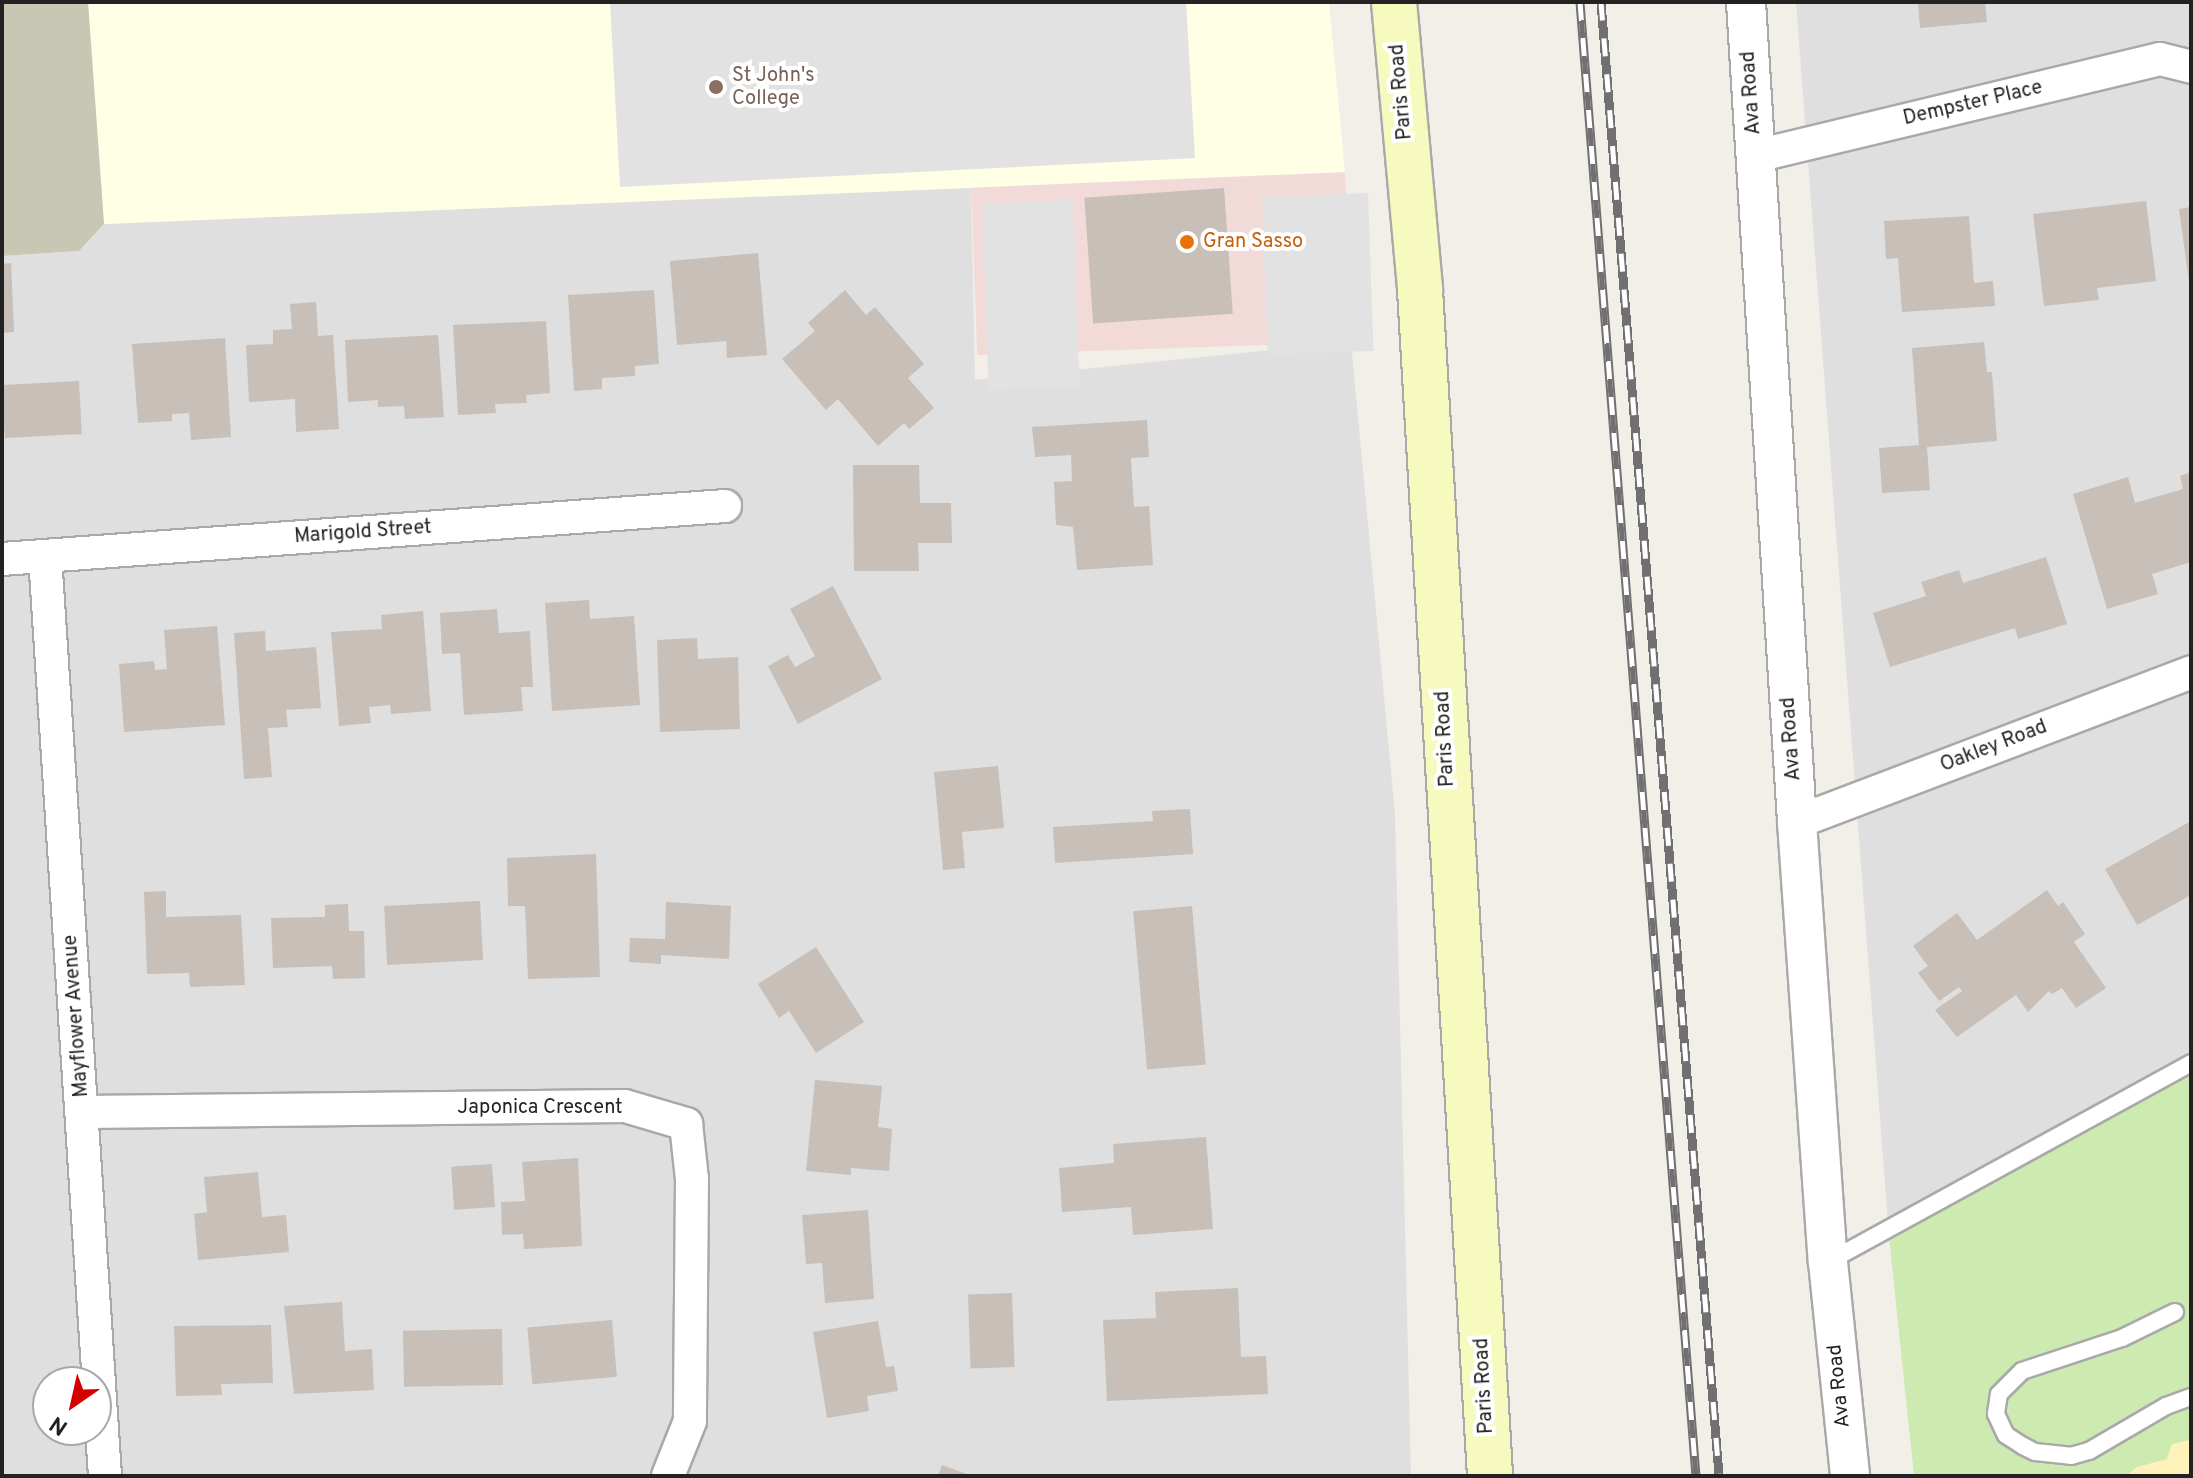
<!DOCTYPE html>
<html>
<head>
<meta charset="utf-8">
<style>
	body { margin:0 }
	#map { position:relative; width:2193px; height:1478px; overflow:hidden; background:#f2efe9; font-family:Overpass,sans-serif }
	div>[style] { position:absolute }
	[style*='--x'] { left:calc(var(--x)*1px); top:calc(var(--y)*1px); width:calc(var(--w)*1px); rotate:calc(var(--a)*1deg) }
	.residential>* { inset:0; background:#e0dfdf }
	.commercial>* { inset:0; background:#f2dad9; transform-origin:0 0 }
	.education>* { inset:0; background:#ffffe5 }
	.construction>* { inset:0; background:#c7c7b4 }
	.grass>* { inset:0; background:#cdebb0 }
	.sand>* { inset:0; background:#fff1ba }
	.parking>* { inset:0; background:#e2e2e2; transform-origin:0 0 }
	.building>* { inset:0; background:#c7bfb8; transform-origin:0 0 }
	.roads { filter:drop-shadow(2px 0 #a9a9a9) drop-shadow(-2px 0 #a9a9a9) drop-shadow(0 2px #a9a9a9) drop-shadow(0 -2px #a9a9a9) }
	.service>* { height:16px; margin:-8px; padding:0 8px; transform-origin:8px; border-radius:8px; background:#fff }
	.minor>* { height:32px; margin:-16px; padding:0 16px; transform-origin:16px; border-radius:16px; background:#fff }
	.tertiary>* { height:38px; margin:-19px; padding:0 19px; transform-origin:19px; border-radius:19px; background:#fff }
	.secondary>* { height:44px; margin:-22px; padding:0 22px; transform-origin:22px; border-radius:22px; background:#f7fabf }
	.rail>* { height:9px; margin-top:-4.5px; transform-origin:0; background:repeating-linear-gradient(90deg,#fff 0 18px,#707070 0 36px); box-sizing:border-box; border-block:2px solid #707070 }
	.dots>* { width:22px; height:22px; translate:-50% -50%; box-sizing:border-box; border:4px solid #fff; border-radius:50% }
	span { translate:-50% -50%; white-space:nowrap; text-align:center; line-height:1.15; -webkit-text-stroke:8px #fff; paint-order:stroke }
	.education-label { font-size:20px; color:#785e54 }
	.left { translate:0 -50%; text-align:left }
	.street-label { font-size:20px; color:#222 }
	.food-label { font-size:20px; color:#c56008 }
	.frame { position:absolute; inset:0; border:4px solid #222; pointer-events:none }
	.north { position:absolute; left:32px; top:1366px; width:80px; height:80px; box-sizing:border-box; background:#fff; border:2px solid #a7a7a7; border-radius:50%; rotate:214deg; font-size:22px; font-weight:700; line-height:32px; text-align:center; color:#222 }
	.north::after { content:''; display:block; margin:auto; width:28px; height:36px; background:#d40000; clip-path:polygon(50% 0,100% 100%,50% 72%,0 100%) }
</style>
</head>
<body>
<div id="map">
	<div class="residential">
		<div style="clip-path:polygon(1796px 2px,2191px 2px,2191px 1066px,1889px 1237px)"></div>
		<div style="clip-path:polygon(evenodd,971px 188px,975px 380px,1351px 342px,1395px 814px,1411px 1476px,2px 1476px,2px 256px,79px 251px,104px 224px,971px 188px,48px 1382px,96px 1382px,96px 1430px,48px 1430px,48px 1382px)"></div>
	</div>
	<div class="commercial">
		<div style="left:1345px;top:172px;width:170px;height:374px;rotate:88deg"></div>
	</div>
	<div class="education">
		<div style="clip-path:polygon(88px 2px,1329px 2px,1345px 172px,104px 224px)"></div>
	</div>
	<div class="construction">
		<div style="clip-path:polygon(2px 2px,88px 2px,104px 224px,79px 251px,2px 256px)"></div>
	</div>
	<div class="grass">
		<div style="clip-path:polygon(2191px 1066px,2191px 1476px,1914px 1476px,1889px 1237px)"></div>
	</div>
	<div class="sand">
		<div style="clip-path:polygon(2191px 1440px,2191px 1476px,2126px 1476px,2137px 1467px,2167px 1459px,2172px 1444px)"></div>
	</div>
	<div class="parking">
		<div style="clip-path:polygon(610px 2px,1186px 2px,1195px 158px,620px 187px)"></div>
		<div style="left:1368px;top:193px;width:158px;height:106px;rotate:88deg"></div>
		<div style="left:1073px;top:200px;width:187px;height:91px;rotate:88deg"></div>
	</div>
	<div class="building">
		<div style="clip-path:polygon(1918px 2px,1985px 2px,1987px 22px,1920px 28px)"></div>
		<div style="left:1224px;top:188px;width:126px;height:140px;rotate:86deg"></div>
		<div style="clip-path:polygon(2146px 201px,2156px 281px,2097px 288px,2099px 300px,2044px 306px,2033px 214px)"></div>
		<div style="clip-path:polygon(2191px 207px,2191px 282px,2189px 282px,2179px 209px)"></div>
		<div style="clip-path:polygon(1969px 216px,1974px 283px,1993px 281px,1995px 306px,1902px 312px,1898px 258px,1886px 259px,1884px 221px)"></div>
		<div style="clip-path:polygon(758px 253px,767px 355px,727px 358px,726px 341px,677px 345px,670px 261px)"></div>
		<div style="clip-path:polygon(11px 263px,14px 332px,2px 333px,2px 264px)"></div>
		<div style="clip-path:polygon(654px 290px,659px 364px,635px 366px,635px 376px,602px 378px,602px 389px,574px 391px,568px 295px)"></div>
		<div style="clip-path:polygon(845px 290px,866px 315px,875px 307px,924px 364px,908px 378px,934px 408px,909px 429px,904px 423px,878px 446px,838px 399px,826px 410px,782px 359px,815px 331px,808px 323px)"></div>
		<div style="clip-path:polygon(316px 302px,318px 336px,333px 335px,339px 429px,296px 432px,295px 399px,249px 402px,246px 345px,273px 344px,273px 330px,292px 329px,290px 304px)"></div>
		<div style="clip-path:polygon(546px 321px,550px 393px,526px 395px,527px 403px,495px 404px,496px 413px,458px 415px,453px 325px)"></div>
		<div style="clip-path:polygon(438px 335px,444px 417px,405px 419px,404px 406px,378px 407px,378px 400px,348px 402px,345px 340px)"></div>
		<div style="clip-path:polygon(225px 338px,231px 437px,191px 440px,189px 413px,172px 414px,172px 421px,138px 423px,132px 344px)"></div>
		<div style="clip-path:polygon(1984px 342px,1987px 372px,1992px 372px,1997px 441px,1927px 447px,1930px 490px,1882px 493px,1879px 448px,1919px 445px,1912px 348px)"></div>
		<div style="left:79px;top:381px;width:53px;height:77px;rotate:87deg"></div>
		<div style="clip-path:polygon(1147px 420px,1149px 457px,1131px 458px,1134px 507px,1149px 506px,1153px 565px,1077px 570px,1073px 527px,1056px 525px,1054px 482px,1072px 481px,1071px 455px,1035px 457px,1032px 427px)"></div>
		<div style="clip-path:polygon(853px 465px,919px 465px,920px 503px,951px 503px,952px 543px,918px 543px,919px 571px,854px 571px)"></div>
		<div style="clip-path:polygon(2191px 472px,2191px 562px,2152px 574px,2158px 594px,2107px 609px,2073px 494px,2128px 477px,2135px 503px,2183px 489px,2180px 476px)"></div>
		<div style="clip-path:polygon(2046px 557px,2067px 624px,2018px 639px,2015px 628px,1890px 667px,1873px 613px,1926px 596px,1921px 582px,1959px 570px,1963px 583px)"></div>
		<div style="clip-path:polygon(833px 586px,882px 679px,798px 724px,768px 666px,788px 655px,795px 667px,815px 656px,790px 609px)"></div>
		<div style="clip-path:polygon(589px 600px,590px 619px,634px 616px,640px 705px,552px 711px,545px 603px)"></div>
		<div style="clip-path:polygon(497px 609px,499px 633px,530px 631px,533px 687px,521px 687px,523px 711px,464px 715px,460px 653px,442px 654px,440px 613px)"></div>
		<div style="clip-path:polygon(423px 611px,431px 711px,391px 714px,390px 705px,369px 707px,371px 723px,339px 726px,331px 632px,382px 629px,381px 615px)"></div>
		<div style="clip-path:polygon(217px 626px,225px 725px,124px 732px,119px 664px,154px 661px,155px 670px,167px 669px,164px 630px)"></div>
		<div style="clip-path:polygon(265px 631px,266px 651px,316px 647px,321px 708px,286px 710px,288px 727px,268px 728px,272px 777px,244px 779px,234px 633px)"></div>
		<div style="clip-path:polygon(697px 638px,698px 659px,738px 657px,740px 729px,660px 732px,657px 640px)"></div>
		<div style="clip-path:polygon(998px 766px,1004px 828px,962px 832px,965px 868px,943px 870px,934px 772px)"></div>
		<div style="clip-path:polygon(1190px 809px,1193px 854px,1055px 863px,1053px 827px,1153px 821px,1152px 811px)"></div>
		<div style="clip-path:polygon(2191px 821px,2191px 895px,2137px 925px,2105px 869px)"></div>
		<div style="clip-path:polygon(596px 854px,600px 977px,528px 979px,525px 906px,508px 906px,507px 858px)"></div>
		<div style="clip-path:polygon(2047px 890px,2058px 906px,2063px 902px,2085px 934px,2074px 942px,2106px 988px,2076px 1008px,2062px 988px,2052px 994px,2049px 991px,2028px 1012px,2016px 995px,1957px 1037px,1935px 1010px,1962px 991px,1959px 987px,1939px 1001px,1918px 973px,1928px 966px,1913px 946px,1957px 913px,1977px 940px)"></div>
		<div style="clip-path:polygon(166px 891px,166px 917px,241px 915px,245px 985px,190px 987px,189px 973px,147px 974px,144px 892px)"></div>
		<div style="left:480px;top:901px;width:59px;height:96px;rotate:87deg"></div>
		<div style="clip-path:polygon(666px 902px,731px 906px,729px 959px,661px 955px,661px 964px,629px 962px,630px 938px,665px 939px)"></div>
		<div style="clip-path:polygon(348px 904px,349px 931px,364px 931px,365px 978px,333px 979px,332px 966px,273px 968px,271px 918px,325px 917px,325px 905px)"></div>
		<div style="left:1192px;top:906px;width:159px;height:59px;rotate:85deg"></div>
		<div style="clip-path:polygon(816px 947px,864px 1022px,816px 1053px,789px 1011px,779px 1018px,758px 984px)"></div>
		<div style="clip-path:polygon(815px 1080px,882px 1086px,878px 1127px,892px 1129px,889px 1171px,851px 1168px,851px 1175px,806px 1171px)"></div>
		<div style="clip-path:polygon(1206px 1137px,1213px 1229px,1133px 1235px,1131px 1207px,1062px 1212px,1059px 1168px,1114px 1163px,1113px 1144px)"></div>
		<div style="clip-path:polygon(578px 1158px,582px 1246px,524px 1249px,523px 1234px,502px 1235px,501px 1202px,525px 1201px,522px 1162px)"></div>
		<div style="left:492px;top:1164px;width:43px;height:41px;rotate:86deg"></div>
		<div style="clip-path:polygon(258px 1172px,262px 1217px,286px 1215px,289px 1252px,198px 1260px,194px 1214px,207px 1212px,204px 1177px)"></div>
		<div style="clip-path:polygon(868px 1210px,874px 1299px,825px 1303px,822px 1263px,806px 1264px,802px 1215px)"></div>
		<div style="clip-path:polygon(1238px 1288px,1241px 1357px,1266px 1356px,1268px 1394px,1107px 1401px,1103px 1320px,1156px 1318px,1155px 1292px)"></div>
		<div style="left:1012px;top:1293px;width:74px;height:44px;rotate:88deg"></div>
		<div style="clip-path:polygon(342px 1302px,345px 1351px,372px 1349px,374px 1390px,294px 1394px,284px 1306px)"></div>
		<div style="left:612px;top:1320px;width:57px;height:85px;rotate:85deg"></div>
		<div style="clip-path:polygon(878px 1321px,886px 1367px,894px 1366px,898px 1391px,867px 1396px,869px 1411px,827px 1418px,813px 1332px)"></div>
		<div style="clip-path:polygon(271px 1325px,273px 1383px,221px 1384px,222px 1395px,176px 1396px,174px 1326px)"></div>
		<div style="left:502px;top:1329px;width:56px;height:99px;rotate:89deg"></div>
		<div style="clip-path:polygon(942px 1465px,972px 1476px,938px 1476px)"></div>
	</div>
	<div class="roads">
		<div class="service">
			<div style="--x:1828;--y:1262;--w:414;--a:-28.7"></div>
			<div style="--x:2175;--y:1312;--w:59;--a:153.9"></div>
			<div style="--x:2122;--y:1338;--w:105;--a:161.7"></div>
			<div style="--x:2022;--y:1371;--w:33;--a:135"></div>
			<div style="--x:1999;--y:1394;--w:20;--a:99"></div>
			<div style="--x:1996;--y:1414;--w:23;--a:65"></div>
			<div style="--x:2006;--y:1435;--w:20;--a:33"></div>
			<div style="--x:2023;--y:1446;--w:13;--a:27"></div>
			<div style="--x:2035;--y:1452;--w:36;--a:6"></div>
			<div style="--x:2071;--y:1456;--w:19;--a:-16"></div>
			<div style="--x:2089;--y:1451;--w:89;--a:-30.3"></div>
			<div style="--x:2166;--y:1406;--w:27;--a:-20"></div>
		</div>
		<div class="minor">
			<div style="--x:1756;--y:156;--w:415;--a:-13.5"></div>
			<div style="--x:2160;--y:59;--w:32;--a:14"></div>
			<div style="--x:45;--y:556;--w:922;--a:86.27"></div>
			<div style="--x:2;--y:559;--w:725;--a:-4.19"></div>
			<div style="--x:1797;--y:822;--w:422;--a:-20.8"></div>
			<div style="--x:84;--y:1112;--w:541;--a:-0.64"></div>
			<div style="--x:625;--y:1106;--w:64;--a:16.4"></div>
			<div style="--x:686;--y:1124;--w:55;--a:83.8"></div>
			<div style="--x:692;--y:1179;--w:242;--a:90.5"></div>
			<div style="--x:690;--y:1421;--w:59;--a:111.8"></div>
		</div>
		<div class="tertiary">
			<div style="--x:1746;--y:2;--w:822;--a:86.44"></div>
			<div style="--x:1797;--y:822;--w:441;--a:86"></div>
			<div style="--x:1828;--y:1262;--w:215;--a:84.1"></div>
		</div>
		<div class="secondary">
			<div style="--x:1394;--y:2;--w:289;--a:84.8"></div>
			<div style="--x:1420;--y:290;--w:1188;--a:86.62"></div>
		</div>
	</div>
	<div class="rail">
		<div style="--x:1580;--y:2;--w:1479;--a:85.5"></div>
		<div style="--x:1601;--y:2;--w:1479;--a:85.42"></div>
	</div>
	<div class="dots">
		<div style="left:716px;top:87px;background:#8d6e63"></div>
		<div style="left:1187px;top:242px;background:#e8710a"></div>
	</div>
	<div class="education-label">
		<span class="left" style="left:732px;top:88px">St John's<br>College</span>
	</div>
	<div class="street-label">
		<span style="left:1402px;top:92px;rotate:-95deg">Paris Road</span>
		<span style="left:1752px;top:93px;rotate:-94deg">Ava Road</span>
		<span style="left:1973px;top:104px;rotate:-13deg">Dempster Place</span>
		<span style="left:363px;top:533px;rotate:-4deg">Marigold Street</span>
		<span style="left:1446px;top:739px;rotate:-93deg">Paris Road</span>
		<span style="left:1792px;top:739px;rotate:-94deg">Ava Road</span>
		<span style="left:1994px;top:747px;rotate:-21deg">Oakley Road</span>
		<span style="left:77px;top:1016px;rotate:-94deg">Mayflower Avenue</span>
		<span style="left:540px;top:1108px">Japonica Crescent</span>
		<span style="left:1485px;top:1386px;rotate:-93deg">Paris Road</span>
		<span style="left:1840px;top:1386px;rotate:-96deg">Ava Road</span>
	</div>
	<div class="food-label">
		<span class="left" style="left:1203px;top:242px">Gran Sasso</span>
	</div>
	<div class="frame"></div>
	<div class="north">N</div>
</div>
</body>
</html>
